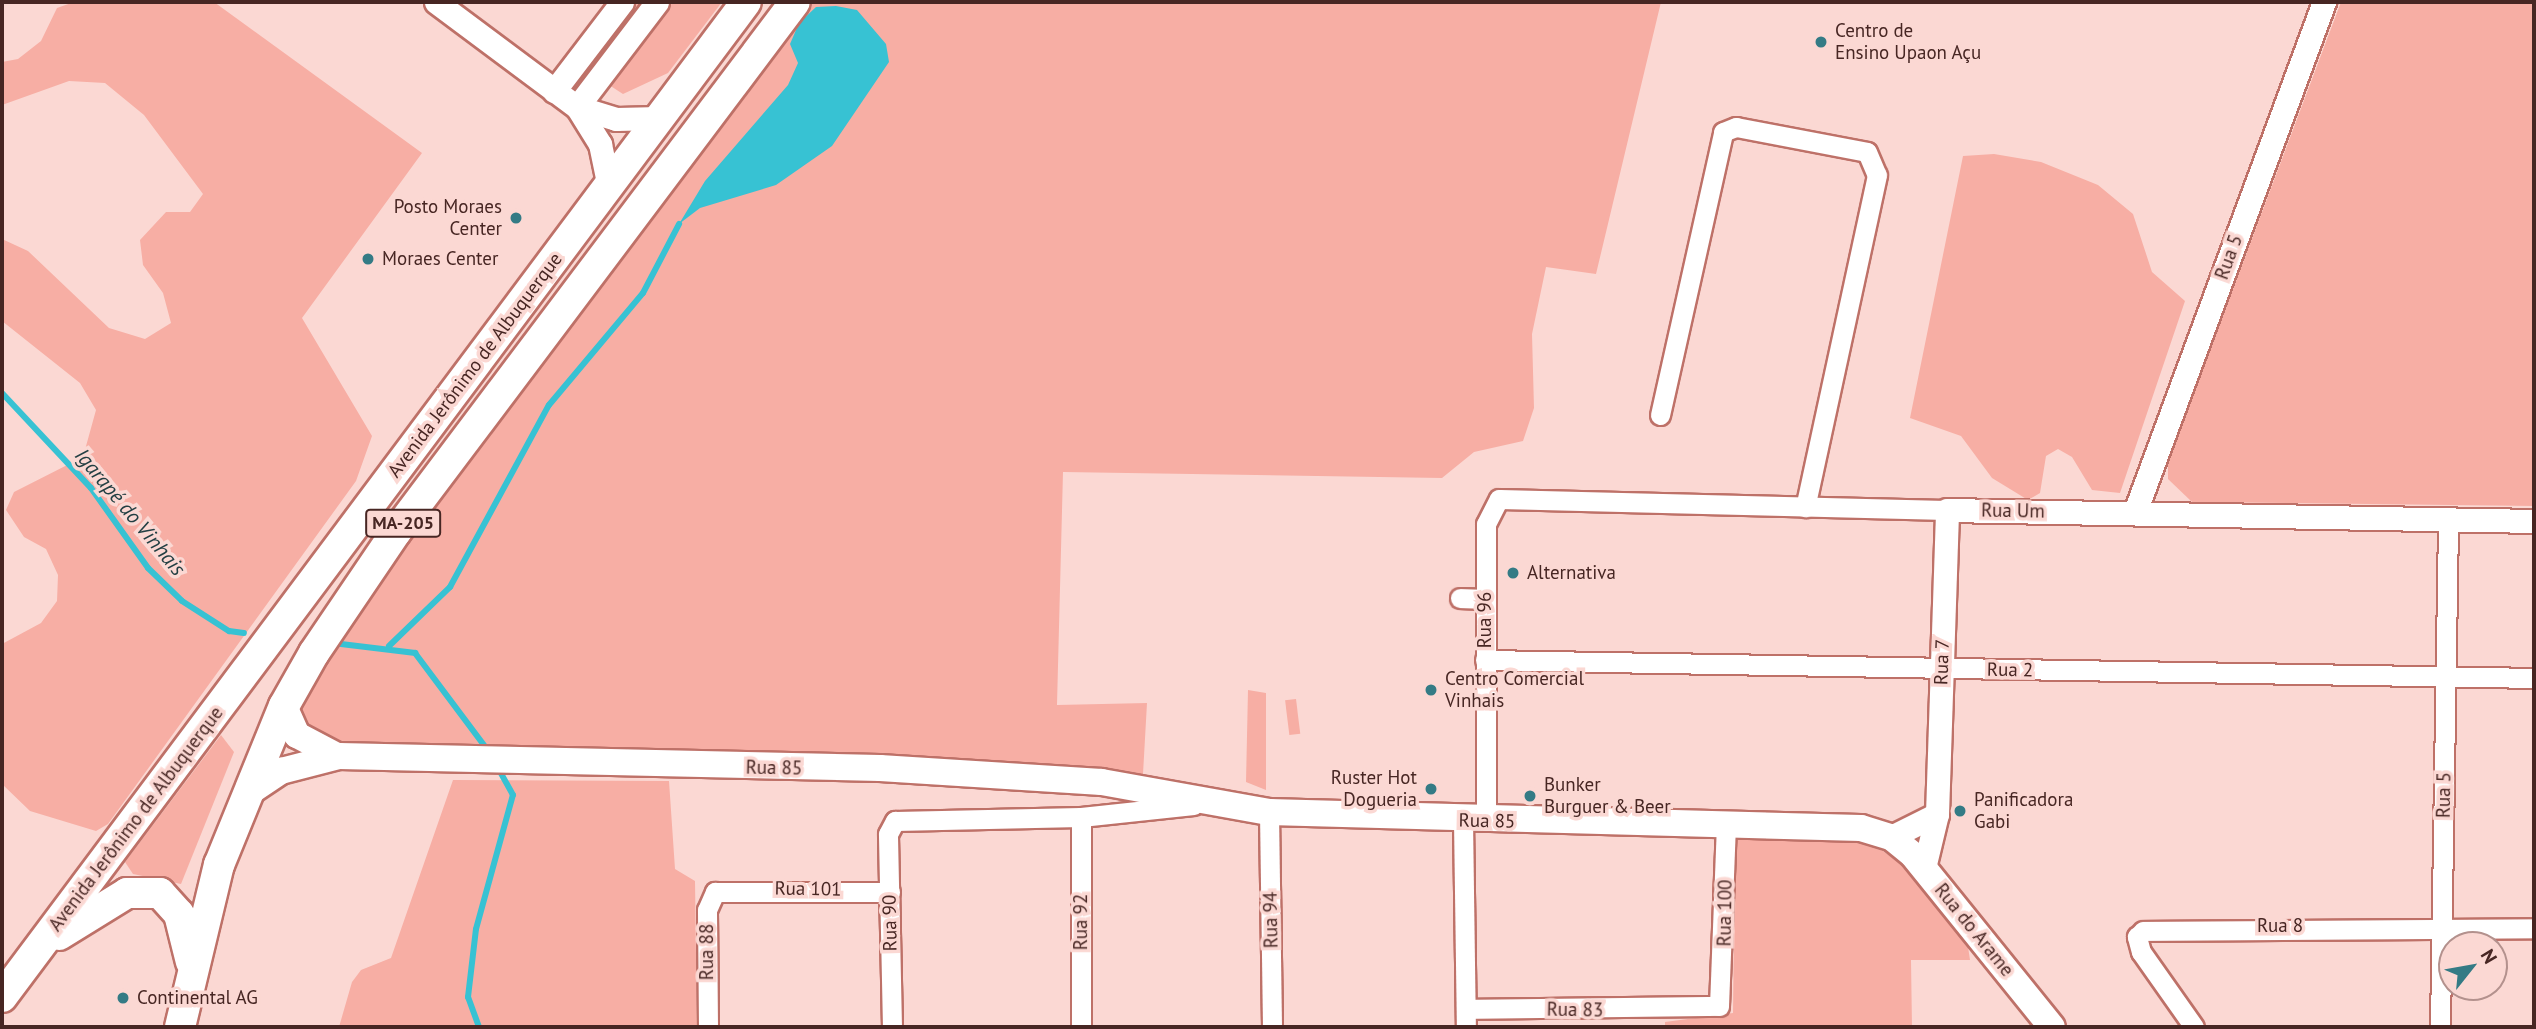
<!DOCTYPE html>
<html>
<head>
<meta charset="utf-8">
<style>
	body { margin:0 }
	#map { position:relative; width:2536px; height:1029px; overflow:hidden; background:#fbd8d3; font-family:"PT Sans",sans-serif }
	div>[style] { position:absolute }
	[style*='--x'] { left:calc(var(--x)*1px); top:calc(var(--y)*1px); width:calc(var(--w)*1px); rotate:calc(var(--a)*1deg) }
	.green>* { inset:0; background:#f7aea4; transform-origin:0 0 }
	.water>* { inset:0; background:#37c2d3 }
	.stream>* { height:6px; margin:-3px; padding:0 3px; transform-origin:3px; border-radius:3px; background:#37c2d3 }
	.roads { filter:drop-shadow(2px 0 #be7168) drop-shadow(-2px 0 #be7168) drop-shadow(0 2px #be7168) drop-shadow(0 -2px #be7168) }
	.minor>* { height:19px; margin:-9.5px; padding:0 9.5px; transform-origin:9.5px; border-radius:9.5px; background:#fff }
	.tertiary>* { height:23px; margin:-11.5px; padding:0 11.5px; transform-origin:11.5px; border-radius:11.5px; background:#fff }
	.secondary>* { height:26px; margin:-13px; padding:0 13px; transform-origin:13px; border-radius:13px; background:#fff }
	.primary>* { height:30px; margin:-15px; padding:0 15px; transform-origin:15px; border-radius:15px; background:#fff }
	.dots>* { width:19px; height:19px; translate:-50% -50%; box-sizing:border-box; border:4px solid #fbd8d3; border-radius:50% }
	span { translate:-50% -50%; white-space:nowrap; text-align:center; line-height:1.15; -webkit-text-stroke:7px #fbd8d3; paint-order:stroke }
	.shield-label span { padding:2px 5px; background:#fbd8d3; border:2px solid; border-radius:5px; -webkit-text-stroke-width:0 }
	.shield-label { font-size:18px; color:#472623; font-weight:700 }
	.poi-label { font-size:19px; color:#472623 }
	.left { translate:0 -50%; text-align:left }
	.right { translate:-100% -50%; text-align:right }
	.street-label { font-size:19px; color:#472623 }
	.water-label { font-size:21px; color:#233f43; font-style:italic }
	.frame { position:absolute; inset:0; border:4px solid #472623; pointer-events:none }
	.north { position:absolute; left:2438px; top:931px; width:70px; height:70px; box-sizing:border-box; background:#fbd8d3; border:2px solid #b3918d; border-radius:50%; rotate:59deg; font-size:19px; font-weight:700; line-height:28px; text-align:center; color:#472623 }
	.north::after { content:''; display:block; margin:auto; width:24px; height:32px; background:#347b85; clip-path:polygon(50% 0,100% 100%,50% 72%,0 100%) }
</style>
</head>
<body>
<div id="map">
	<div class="green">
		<div style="clip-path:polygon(74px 2px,214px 2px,422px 153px,302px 318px,372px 436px,356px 481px,108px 824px,96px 831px,30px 811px,2px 784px,2px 644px,41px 623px,57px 601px,58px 575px,46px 549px,24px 537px,6px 510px,14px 492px,83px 457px,96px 410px,80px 383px,2px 321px,2px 239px,28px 251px,109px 328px,145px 339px,171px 323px,163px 293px,143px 265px,140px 240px,166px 212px,190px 212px,203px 194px,144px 115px,105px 83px,69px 81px,2px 105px,2px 62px,18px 59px,41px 41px,57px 8px)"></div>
		<div style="clip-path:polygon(637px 2px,647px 2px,585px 78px,582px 74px)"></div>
		<div style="clip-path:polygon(673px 2px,722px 2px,668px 73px,623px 94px,609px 85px)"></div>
		<div style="clip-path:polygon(802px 2px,1661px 2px,1596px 274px,1546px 267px,1532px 334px,1534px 408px,1523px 441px,1474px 452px,1442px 478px,1063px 472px,1057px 705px,1147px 703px,1143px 774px,334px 757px,285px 707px)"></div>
		<div style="clip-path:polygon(2341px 2px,2534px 2px,2534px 506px,2192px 502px,2168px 479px,2168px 462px)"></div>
		<div style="clip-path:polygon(1994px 154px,2041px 162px,2098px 185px,2133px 214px,2152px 272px,2185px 301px,2120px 493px,2092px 490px,2072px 457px,2058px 449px,2046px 456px,2040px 493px,2028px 500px,1992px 478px,1961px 436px,1910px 418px,1963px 156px)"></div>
		<div style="clip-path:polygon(1248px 690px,1266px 693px,1266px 790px,1246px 782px)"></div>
		<div style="left:1296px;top:699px;width:35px;height:11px;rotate:83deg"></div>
		<div style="clip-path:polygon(221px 735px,234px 752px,181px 884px,133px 874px,125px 862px)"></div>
		<div style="clip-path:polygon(453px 780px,669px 781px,675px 869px,695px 881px,697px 1027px,339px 1027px,352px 982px,361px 970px,391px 958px)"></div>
		<div style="clip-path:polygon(1735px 830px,1860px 835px,1910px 870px,1967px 940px,1970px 960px,1911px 960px,1912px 1027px,1665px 1027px,1665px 1022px,1733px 1013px)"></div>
	</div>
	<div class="water">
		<div style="clip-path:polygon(836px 6px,857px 10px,886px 44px,889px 62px,832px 146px,776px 185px,700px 208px,679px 224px,705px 181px,788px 85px,798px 63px,790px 44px,799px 23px,816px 7px)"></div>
	</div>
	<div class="stream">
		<div style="--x:2;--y:393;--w:130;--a:46.9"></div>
		<div style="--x:91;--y:488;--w:98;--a:54.5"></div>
		<div style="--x:148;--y:568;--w:47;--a:44.1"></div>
		<div style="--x:182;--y:601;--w:56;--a:32.6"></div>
		<div style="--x:229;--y:631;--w:15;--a:8"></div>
		<div style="--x:341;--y:644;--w:75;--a:6.9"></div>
		<div style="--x:415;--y:653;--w:124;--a:53.2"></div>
		<div style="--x:389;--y:646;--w:85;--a:-44"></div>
		<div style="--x:450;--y:587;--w:207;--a:-61.5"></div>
		<div style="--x:549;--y:405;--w:146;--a:-50"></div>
		<div style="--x:643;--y:293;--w:78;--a:-62.4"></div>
		<div style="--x:479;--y:1027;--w:32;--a:-110"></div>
		<div style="--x:468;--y:997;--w:68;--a:-83.3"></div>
		<div style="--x:476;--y:929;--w:139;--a:-74.6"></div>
		<div style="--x:513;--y:795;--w:31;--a:-119"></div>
	</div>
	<div class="roads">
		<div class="minor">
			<div style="--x:1660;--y:415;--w:290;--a:-77.4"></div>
			<div style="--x:1723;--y:132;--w:14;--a:-21"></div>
			<div style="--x:1736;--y:127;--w:133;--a:10.8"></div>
			<div style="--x:1867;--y:152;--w:25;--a:67"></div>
			<div style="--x:1877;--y:175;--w:340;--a:102.2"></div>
			<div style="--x:1460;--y:598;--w:25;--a:2"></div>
			<div style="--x:1485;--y:660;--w:1049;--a:0.98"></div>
			<div style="--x:1269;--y:812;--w:215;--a:89.2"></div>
			<div style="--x:1081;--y:817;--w:210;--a:90"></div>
			<div style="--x:1463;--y:820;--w:207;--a:89.2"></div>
			<div style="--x:1486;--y:821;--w:297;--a:-90"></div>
			<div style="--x:1486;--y:524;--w:28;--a:-63"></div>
			<div style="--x:1499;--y:499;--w:448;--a:1.4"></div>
			<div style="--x:1466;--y:1009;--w:253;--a:-0.7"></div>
			<div style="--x:1719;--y:1006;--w:181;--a:-87.8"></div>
			<div style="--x:708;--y:1027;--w:117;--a:-90.5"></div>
			<div style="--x:707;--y:910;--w:20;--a:-66"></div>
			<div style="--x:715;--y:892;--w:175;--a:0"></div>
			<div style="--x:892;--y:1027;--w:193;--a:-91.2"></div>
			<div style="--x:888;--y:834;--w:15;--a:-62"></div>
			<div style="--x:895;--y:821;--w:186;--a:-1.2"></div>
			<div style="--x:1081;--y:817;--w:113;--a:-6.1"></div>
			<div style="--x:2194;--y:1027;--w:92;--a:-125.2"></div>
			<div style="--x:2141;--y:952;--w:16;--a:-105"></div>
			<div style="--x:2137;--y:937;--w:8;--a:-45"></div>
			<div style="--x:2143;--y:931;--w:391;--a:-0.4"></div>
			<div style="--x:2440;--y:1027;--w:506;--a:-89.09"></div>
		</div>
		<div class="tertiary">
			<div style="--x:436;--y:2;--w:176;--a:36.7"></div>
			<div style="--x:577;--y:107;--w:41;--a:17.1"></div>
			<div style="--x:616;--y:119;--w:44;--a:-1.3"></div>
			<div style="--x:554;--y:91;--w:112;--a:-52.6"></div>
			<div style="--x:577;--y:107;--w:132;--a:-52.7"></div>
			<div style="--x:577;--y:107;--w:44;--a:58.1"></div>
			<div style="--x:600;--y:144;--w:44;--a:78.2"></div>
			<div style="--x:2135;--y:512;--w:544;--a:-69.67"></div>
			<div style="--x:1891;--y:837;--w:51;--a:-26.6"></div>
			<div style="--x:1924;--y:868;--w:56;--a:-76.5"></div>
			<div style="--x:1937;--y:814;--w:304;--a:-88.1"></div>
			<div style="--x:1947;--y:510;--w:587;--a:1.07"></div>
		</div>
		<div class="secondary">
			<div style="--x:284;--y:706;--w:32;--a:66"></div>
			<div style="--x:297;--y:735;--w:45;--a:27.7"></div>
			<div style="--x:248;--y:793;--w:40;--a:-34"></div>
			<div style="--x:281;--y:771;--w:60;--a:-14.5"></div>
			<div style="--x:339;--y:756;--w:541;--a:1.27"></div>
			<div style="--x:880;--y:768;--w:222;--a:3.6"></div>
			<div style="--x:1102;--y:782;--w:170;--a:10.2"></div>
			<div style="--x:1269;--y:812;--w:592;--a:1.55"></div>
			<div style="--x:1861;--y:828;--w:31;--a:17"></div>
			<div style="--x:1891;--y:837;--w:28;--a:39"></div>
			<div style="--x:1913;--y:855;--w:221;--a:51.1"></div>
		</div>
		<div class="primary">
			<div style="--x:59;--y:935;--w:80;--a:-31.7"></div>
			<div style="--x:127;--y:893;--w:33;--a:0"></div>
			<div style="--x:160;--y:893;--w:28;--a:48"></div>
			<div style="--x:179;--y:914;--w:49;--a:76"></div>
			<div style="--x:2;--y:997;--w:1242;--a:-53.21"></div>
			<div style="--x:180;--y:1027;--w:167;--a:-76.5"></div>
			<div style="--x:219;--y:865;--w:172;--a:-67.8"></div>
			<div style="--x:284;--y:706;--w:61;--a:-60.5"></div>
			<div style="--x:314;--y:653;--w:146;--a:-55.9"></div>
			<div style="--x:396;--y:532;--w:663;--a:-53.03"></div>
		</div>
	</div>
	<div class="dots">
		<div style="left:1821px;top:42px;background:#347b85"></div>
		<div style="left:516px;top:218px;background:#347b85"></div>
		<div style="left:368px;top:259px;background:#347b85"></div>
		<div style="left:1513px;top:573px;background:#347b85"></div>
		<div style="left:1431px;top:690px;background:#347b85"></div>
		<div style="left:1431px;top:789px;background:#347b85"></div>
		<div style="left:1530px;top:796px;background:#347b85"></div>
		<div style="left:1960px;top:811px;background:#347b85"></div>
		<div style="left:123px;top:998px;background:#347b85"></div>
	</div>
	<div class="shield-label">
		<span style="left:403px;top:523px">MA-205</span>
	</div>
	<div class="poi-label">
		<span class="left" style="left:1835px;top:42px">Centro de<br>Ensino Upaon Açu</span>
		<span class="right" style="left:502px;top:218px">Posto Moraes<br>Center</span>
		<span class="left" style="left:382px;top:259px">Moraes Center</span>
		<span class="left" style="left:1527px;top:573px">Alternativa</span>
		<span class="left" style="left:1445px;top:690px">Centro Comercial<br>Vinhais</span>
		<span class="right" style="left:1417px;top:789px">Ruster Hot<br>Dogueria</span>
		<span class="left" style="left:1544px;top:796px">Bunker<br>Burguer &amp; Beer</span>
		<span class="left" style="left:1974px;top:811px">Panificadora<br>Gabi</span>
		<span class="left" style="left:137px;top:998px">Continental AG</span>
	</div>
	<div class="street-label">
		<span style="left:2229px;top:257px;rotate:-70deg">Rua 5</span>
		<span style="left:475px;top:365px;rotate:-53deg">Avenida Jerônimo de Albuquerque</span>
		<span style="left:2013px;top:511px;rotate:1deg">Rua Um</span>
		<span style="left:1485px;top:620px;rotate:-90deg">Rua 96</span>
		<span style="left:1942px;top:662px;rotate:-88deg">Rua 7</span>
		<span style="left:2010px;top:670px;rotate:1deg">Rua 2</span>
		<span style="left:774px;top:768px;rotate:1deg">Rua 85</span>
		<span style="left:2444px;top:795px;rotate:-89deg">Rua 5</span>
		<span style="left:136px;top:819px;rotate:-53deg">Avenida Jerônimo de Albuquerque</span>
		<span style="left:1487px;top:821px;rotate:1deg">Rua 85</span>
		<span style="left:808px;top:889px;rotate:1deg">Rua 101</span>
		<span style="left:1725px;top:913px;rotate:-89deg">Rua 100</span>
		<span style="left:1271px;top:920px;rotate:-91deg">Rua 94</span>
		<span style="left:1081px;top:922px;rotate:-90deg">Rua 92</span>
		<span style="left:890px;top:923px;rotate:-91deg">Rua 90</span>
		<span style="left:2280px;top:926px">Rua 8</span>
		<span style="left:1974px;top:930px;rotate:51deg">Rua do Arame</span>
		<span style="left:707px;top:952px;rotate:-90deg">Rua 88</span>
		<span style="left:1575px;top:1010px;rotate:1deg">Rua 83</span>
	</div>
	<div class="water-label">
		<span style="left:130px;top:512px;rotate:50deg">Igarapé do Vinhais</span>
	</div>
	<div class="frame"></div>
	<div class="north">N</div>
</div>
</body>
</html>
